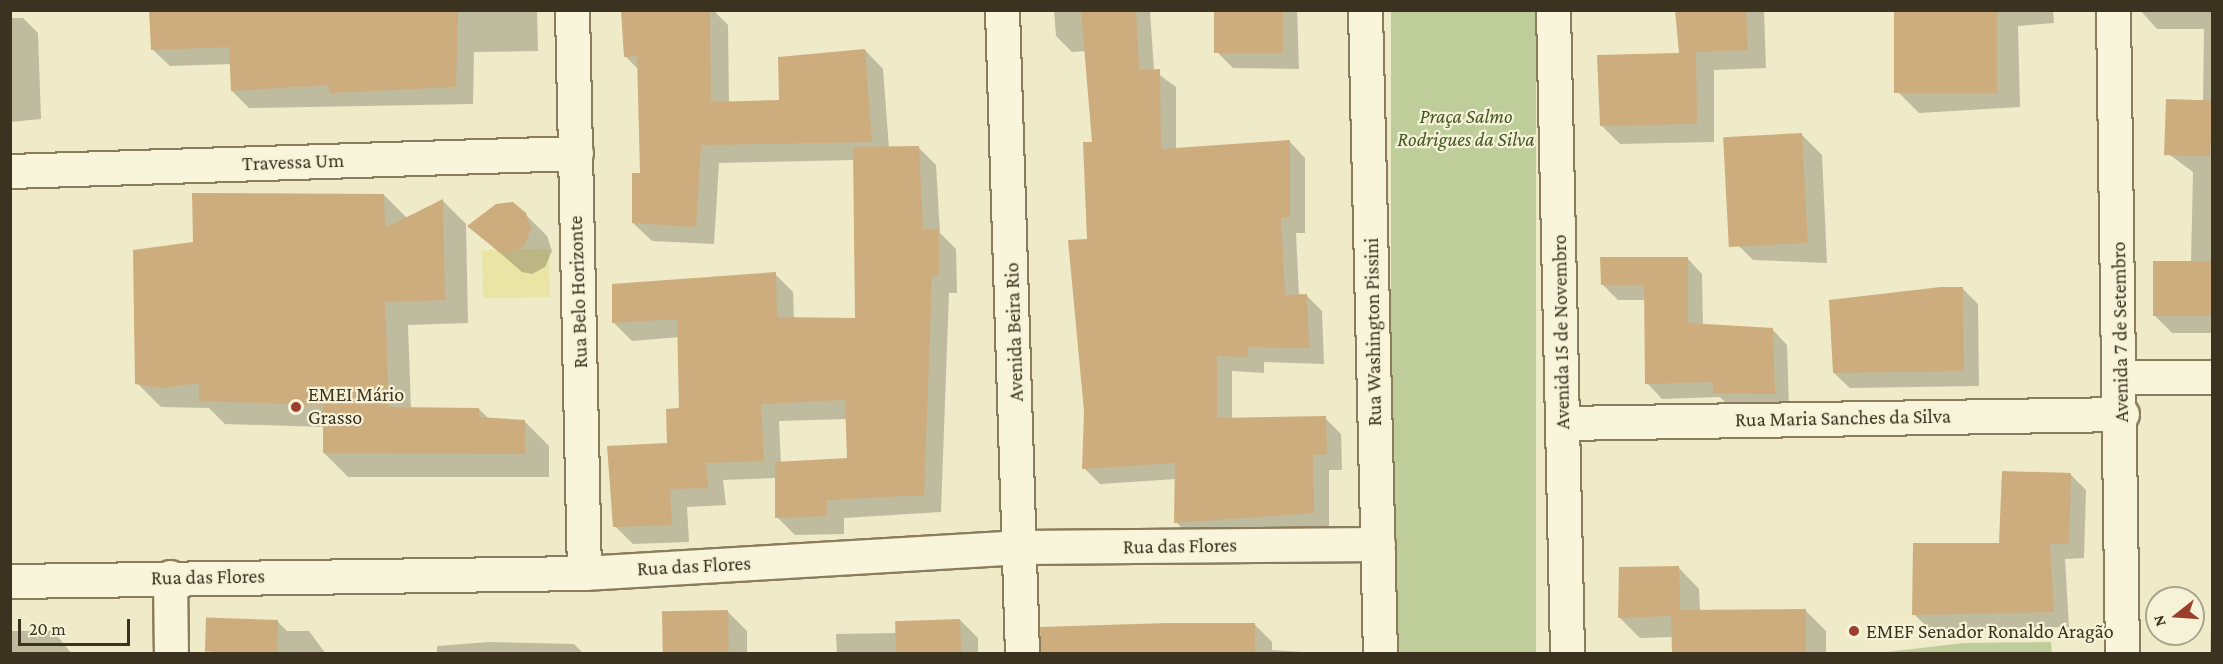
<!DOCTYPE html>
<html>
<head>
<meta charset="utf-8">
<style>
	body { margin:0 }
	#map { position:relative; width:2223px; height:664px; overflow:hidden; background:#efeac7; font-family:"Crimson Pro",serif }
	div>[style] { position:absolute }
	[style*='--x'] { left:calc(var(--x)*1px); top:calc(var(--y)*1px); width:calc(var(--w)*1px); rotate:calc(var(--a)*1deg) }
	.green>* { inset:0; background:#bfcd9b; transform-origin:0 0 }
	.sand>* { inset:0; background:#eae4a5; transform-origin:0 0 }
	.shadow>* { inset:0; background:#0003 }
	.building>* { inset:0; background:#cdac7d; transform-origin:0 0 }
	.roads { filter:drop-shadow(2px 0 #8b7d5c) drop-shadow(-2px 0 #8b7d5c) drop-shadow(0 2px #8b7d5c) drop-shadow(0 -2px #8b7d5c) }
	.street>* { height:33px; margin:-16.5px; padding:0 16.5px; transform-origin:16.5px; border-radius:16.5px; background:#f9f5db }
	.dots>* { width:16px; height:16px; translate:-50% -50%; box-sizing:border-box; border:3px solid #f6f2d7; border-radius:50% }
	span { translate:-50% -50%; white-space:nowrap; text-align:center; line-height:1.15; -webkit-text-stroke:4.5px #f6f2d7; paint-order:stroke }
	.park-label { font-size:20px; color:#435826; font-style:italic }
	.street-label { font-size:20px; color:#3b3220 }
	.poi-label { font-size:20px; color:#3b3220 }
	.left { translate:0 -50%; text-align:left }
	.frame { position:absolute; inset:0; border:12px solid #3b3220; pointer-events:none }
	.north { position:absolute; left:2145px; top:586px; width:60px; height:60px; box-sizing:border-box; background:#f6f2d7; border:2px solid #aba58e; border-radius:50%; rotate:253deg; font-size:16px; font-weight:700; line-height:24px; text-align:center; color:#3b3220 }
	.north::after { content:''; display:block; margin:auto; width:21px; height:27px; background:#9b3e2c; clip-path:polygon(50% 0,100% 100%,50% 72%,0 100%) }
	.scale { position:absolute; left:18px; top:619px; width:112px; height:27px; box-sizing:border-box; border:3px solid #3b3220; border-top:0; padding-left:8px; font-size:18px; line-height:21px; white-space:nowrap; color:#3b3220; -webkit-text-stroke:4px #f6f2d7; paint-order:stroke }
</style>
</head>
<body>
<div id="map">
	<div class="green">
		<div style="left:1391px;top:11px;width:145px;height:642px"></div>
		<div style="clip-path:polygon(1964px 643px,2051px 642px,2052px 653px,1878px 653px)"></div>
	</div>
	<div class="sand">
		<div style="left:549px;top:249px;width:48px;height:67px;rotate:89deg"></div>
	</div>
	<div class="shadow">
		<div style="clip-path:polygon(150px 10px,537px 10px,538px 51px,474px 52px,473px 104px,249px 108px,232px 91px,231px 64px,170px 66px,152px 49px)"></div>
		<div style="clip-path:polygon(evenodd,623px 10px,713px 10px,728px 25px,729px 103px,780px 102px,865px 50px,883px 69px,889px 148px,918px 147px,936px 165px,940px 233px,956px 249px,957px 293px,949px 293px,941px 512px,844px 518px,844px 534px,795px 535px,777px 517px,777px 478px,723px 480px,726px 505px,687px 507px,689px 542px,633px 544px,615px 526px,669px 444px,681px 409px,679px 337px,632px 341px,614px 323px,775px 274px,793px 292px,794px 319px,856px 319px,855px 160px,719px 163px,714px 244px,652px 241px,633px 223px,642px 175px,639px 70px,625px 56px,623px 10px,847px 419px,849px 460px,781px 464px,779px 421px,847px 419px)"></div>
		<div style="clip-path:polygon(1054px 10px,1150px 10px,1154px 71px,1176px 87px,1176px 149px,1290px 142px,1305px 158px,1305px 233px,1296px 233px,1299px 296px,1307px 296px,1322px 311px,1324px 364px,1264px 362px,1264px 373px,1232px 371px,1232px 420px,1325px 418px,1341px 434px,1342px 470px,1329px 470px,1329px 528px,1192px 538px,1176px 522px,1176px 479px,1100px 484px,1084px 468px,1093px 144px,1086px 51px,1072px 52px,1056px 36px)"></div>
		<div style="clip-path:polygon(1216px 10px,1297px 10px,1299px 69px,1233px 68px,1217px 52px)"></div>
		<div style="clip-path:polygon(1677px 10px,1764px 10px,1766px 68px,1714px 70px,1714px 142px,1620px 144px,1601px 125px,1681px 54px)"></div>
		<div style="clip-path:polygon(1896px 10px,2053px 10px,2054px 23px,2018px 26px,2020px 107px,1919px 113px,1898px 92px)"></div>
		<div style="clip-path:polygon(2140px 10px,2212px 10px,2212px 333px,2172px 333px,2155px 316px,2191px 263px,2193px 172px,2170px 155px,2203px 102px,2204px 29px,2157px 29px)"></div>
		<div style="clip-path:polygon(10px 18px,23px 18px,38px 33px,41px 119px,10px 122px)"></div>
		<div style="clip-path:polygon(1801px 134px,1822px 155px,1827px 263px,1753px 260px,1732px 239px)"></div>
		<div style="clip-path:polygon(384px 195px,407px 218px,442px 200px,466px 224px,468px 323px,408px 325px,411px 409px,479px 409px,489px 419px,525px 422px,549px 446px,549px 477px,348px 477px,324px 453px,325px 427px,225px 424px,209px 408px,161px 407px,137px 383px,195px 243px)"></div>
		<div style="clip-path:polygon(525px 214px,547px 236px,552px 251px,545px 267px,532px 274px,522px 272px,469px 226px)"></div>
		<div style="clip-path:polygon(1687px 258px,1702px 274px,1703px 325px,1772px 329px,1787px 345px,1789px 409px,1730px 407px,1720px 397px,1662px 399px,1647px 383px,1646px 300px,1618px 300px,1603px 285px)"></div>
		<div style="clip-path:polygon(1963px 289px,1978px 304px,1979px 386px,1850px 388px,1834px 373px)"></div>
		<div style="clip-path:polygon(2071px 475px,2086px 490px,2084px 558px,2065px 559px,2069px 627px,1929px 629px,1914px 614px,2000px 544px)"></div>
		<div style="clip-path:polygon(1679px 568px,1699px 589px,1700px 611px,1805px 610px,1826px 631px,1826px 654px,1674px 654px,1673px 637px,1640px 638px,1620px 618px)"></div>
		<div style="clip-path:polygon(2212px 592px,2212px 654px,2210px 654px)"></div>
		<div style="clip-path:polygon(728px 612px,747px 631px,747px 654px,664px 654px)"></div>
		<div style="clip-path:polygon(960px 620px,978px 638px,978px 654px,837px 654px,836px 634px,897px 633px)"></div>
		<div style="clip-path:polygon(277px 621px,287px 631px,309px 631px,326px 654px,208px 654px)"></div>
		<div style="clip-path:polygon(1255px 625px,1272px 642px,1272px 650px,1333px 654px,1069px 654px)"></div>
		<div style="clip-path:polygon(10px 631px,53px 631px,72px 654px,10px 654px)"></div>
		<div style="clip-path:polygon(489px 642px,574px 644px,584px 654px,437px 654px,437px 646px)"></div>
	</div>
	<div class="building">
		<div style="clip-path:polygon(149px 10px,458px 10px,456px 87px,329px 93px,329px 85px,231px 91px,229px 47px,151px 50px)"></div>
		<div style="clip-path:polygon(621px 10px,710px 10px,711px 102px,779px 100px,778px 57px,865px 49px,872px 142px,701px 145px,696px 227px,632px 223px,632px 173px,640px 173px,637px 56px,624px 57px)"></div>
		<div style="clip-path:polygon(1081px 10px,1136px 10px,1139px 70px,1160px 69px,1161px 149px,1290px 140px,1290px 217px,1281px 217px,1285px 295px,1307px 294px,1309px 348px,1248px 347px,1248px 357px,1217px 356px,1217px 418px,1326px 416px,1327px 454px,1313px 455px,1314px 513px,1174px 523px,1175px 463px,1082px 469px,1084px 411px,1068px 240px,1087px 239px,1083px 142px,1092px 142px)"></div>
		<div style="left:1214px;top:10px;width:69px;height:43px"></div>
		<div style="clip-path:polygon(1675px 10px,1746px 10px,1748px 50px,1696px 52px,1697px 124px,1600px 126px,1597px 55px,1679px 53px)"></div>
		<div style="left:1894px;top:10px;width:103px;height:83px"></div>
		<div style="left:2166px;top:99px;width:46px;height:56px;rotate:2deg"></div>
		<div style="left:1802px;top:133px;width:110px;height:79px;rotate:87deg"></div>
		<div style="clip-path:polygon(919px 146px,923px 229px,939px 229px,939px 275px,932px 276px,924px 495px,827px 500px,827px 516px,775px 518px,775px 462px,847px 458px,845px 400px,761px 404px,764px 461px,706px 463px,708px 488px,670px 489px,672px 525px,613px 527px,607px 446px,667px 443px,666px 409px,679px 408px,677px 319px,612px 323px,612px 284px,776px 272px,777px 317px,855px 318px,853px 147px)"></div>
		<div style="clip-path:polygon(192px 193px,384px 194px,385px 228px,443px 199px,445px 300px,385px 302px,389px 407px,479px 408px,479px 417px,525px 420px,525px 454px,323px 453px,323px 405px,199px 401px,199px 383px,162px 388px,135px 384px,133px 250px,193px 242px)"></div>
		<div style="clip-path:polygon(513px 202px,526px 213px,531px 229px,524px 246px,510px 253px,499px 252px,467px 226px,496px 204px)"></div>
		<div style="clip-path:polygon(1600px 257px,1688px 257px,1688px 323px,1773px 328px,1775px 394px,1713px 393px,1713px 382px,1645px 384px,1644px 285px,1601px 285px)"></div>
		<div style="left:2212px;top:261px;width:55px;height:59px;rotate:90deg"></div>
		<div style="clip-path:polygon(1941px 287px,1963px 287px,1964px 371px,1833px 373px,1829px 300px)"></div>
		<div style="clip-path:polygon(2002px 471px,2071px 473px,2069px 544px,2050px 544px,2054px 612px,1912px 615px,1913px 543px,1999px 543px)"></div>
		<div style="clip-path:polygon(1679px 566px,1680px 610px,1806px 609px,1806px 654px,1672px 654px,1671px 616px,1618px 618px,1619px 567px)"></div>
		<div style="left:728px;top:610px;width:44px;height:66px;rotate:89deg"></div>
		<div style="left:960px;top:619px;width:35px;height:65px;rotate:88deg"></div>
		<div style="left:278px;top:620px;width:34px;height:72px;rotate:92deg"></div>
		<div style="clip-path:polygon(1168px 623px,1255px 623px,1255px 654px,1041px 654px,1040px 627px)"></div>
	</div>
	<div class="roads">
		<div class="street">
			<div style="--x:572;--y:10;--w:563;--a:88.78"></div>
			<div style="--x:1002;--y:10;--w:644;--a:88.22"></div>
			<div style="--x:1365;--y:10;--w:644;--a:88.67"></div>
			<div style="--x:1553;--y:10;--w:644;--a:88.75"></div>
			<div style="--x:2113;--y:10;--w:644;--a:89.2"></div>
			<div style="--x:10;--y:171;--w:566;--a:-1.82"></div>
			<div style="--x:2122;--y:377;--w:90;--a:0"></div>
			<div style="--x:1563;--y:423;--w:559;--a:-0.92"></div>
			<div style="--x:170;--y:577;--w:77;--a:89.3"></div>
			<div style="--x:10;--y:581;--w:574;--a:-0.8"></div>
			<div style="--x:584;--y:573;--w:438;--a:-3.4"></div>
			<div style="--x:1021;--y:547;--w:357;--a:-0.5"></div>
		</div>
	</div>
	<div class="dots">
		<div style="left:296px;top:407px;background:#9b3e2c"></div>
		<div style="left:1854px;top:631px;background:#9b3e2c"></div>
	</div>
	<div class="park-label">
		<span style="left:1466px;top:128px">Praça Salmo<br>Rodrigues da Silva</span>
	</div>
	<div class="street-label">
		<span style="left:293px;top:162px;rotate:-2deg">Travessa Um</span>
		<span style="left:578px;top:292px;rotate:-92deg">Rua Belo Horizonte</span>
		<span style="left:1014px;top:332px;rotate:-92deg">Avenida Beira Rio</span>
		<span style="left:1373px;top:332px;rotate:-91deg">Rua Washington Pissini</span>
		<span style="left:1561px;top:332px;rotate:-91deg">Avenida 15 de Novembro</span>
		<span style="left:2120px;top:332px;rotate:-91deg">Avenida 7 de Setembro</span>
		<span style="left:1843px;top:418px;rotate:-1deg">Rua Maria Sanches da Silva</span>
		<span style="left:1180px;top:546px;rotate:-1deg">Rua das Flores</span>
		<span style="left:694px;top:566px;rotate:-3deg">Rua das Flores</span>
		<span style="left:208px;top:577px;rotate:-1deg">Rua das Flores</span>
	</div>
	<div class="poi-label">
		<span class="left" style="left:308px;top:406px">EMEI Mário<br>Grasso</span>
		<span class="left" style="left:1866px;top:631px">EMEF Senador Ronaldo Aragão</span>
	</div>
	<div class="frame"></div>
	<div class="north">N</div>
	<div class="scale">20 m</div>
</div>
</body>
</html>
